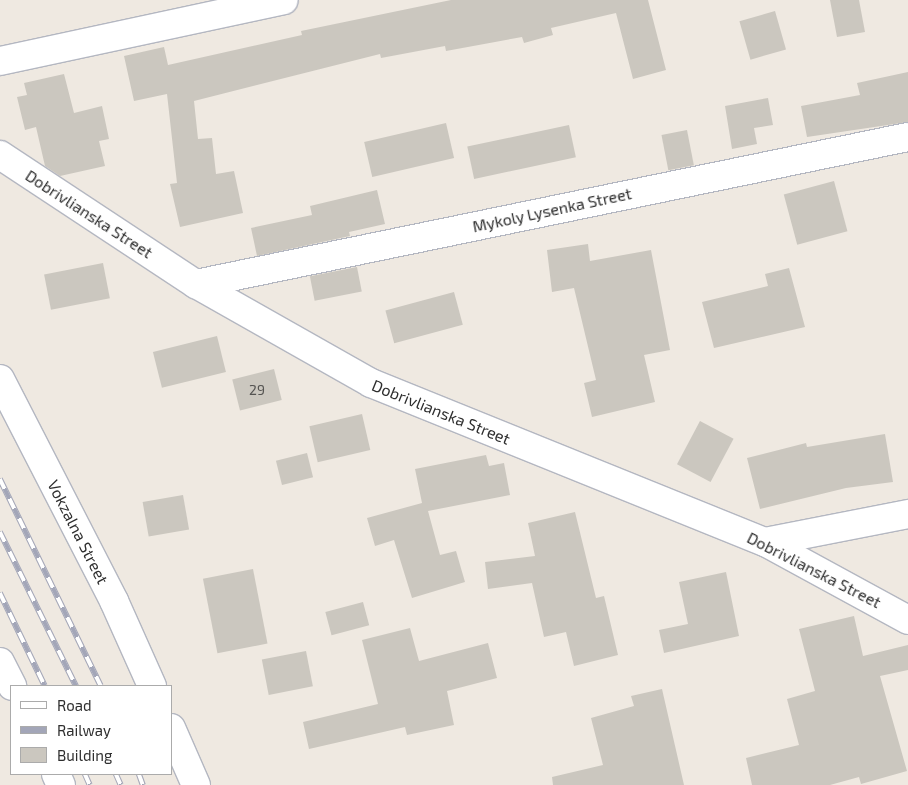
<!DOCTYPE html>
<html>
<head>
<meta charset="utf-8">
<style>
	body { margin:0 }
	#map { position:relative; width:908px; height:785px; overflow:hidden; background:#efe9e1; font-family:"Exo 2",sans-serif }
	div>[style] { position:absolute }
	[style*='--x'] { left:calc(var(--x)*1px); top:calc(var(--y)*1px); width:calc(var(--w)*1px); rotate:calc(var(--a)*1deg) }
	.building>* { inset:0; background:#cbc7bf; transform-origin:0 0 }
	.roads { filter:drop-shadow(1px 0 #b4b7c1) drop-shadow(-1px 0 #b4b7c1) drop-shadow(0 1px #b4b7c1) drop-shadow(0 -1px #b4b7c1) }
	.minor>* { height:28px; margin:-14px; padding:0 14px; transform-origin:14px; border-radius:14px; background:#fff }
	.tertiary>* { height:28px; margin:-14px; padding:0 14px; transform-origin:14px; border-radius:14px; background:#fff }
	.rail>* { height:5.5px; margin-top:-2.75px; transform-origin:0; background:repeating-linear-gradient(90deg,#fff 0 11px,#a3a6b8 0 22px); box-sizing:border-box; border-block:1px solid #a3a6b8 }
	span { translate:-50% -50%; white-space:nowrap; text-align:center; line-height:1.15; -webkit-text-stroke:4px #fff; paint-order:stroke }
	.number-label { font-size:14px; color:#555452 }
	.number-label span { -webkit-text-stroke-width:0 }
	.street-label { font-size:16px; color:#2e2e2e }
	.legend { position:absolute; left:10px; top:685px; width:162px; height:90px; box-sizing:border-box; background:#fff; border:1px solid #ababab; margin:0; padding:6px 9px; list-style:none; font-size:15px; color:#2e2e2e }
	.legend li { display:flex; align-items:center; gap:10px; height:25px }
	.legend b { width:25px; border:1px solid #ababab }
</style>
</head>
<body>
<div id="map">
	<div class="building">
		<div style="clip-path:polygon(451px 0,648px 0,666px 70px,633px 79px,616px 13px,551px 28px,553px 35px,524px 43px,522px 37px,446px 51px,445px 46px,381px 58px,380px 54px,194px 101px,198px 139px,212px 138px,216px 174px,234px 171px,243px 213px,180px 227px,170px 184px,177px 183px,167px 94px,134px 101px,124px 56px,164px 47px,168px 65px,302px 35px,301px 31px)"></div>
		<div style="clip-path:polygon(830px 0,859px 0,865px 32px,837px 37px)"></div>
		<div style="left:775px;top:11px;width:40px;height:37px;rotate:74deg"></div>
		<div style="clip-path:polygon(908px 72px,908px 122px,807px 137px,801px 106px,860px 95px,857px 83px)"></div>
		<div style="clip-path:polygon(64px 74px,74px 113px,102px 106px,109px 139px,99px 141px,105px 166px,60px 176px,45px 166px,36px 127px,25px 130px,17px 97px,27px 95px,24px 83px)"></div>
		<div style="clip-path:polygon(768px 98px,773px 125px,754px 128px,757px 144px,732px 149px,725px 106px)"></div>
		<div style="left:446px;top:123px;width:36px;height:84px;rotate:77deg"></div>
		<div style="left:569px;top:125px;width:33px;height:104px;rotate:78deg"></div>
		<div style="left:687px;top:130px;width:36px;height:26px;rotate:79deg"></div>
		<div style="left:834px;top:181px;width:52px;height:52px;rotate:75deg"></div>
		<div style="clip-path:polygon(377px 190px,385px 224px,349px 232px,350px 236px,257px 256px,251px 228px,312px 215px,310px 206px)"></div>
		<div style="clip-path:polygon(588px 244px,590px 261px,651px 250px,670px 350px,644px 355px,655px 402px,592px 417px,584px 383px,596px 380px,574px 288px,552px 292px,547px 250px)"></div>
		<div style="left:103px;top:263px;width:36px;height:60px;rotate:79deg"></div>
		<div style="left:357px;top:267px;width:25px;height:48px;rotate:79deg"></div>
		<div style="clip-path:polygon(789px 268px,805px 327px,714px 348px,702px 302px,768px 286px,765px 274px)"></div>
		<div style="left:454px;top:292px;width:34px;height:71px;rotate:75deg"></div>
		<div style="left:217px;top:336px;width:37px;height:66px;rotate:76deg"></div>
		<div style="left:274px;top:369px;width:32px;height:43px;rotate:76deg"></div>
		<div style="left:362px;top:414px;width:37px;height:54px;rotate:77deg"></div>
		<div style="left:700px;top:421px;width:38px;height:49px;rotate:28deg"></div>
		<div style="clip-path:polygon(885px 434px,893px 482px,846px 488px,760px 509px,747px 458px,806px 443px,807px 447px)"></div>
		<div style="left:307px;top:453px;width:25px;height:32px;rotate:76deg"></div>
		<div style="clip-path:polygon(486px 455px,489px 466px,504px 463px,510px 495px,428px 511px,440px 555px,456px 551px,465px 582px,412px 598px,394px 540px,375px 546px,367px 518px,422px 503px,415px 469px)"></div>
		<div style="left:183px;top:495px;width:35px;height:41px;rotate:80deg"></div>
		<div style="clip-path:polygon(575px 512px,596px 598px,604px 596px,618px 655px,574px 666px,566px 632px,544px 637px,532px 583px,488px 589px,485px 562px,535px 556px,528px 523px)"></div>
		<div style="left:253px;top:569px;width:76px;height:51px;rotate:79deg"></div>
		<div style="clip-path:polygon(726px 572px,739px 636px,664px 653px,659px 630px,688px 624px,679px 582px)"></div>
		<div style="left:363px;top:602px;width:24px;height:39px;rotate:75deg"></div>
		<div style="clip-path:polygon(854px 616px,863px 656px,908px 645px,908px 670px,880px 676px,907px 771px,861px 784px,859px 777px,830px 785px,752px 785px,746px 758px,799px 745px,787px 699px,815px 691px,799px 629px)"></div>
		<div style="clip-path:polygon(410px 628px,419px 661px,488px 643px,497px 678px,447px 691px,454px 725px,407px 735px,405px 727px,309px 749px,303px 722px,378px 704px,362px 640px)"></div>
		<div style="left:306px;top:651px;width:36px;height:45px;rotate:79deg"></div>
		<div style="clip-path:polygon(662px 689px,684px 785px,553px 785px,552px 777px,603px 765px,591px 718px,634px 706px,631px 696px)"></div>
	</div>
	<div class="roads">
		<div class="minor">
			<div style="--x:0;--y:61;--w:290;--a:-12.1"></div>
			<div style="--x:0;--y:155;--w:235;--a:33.4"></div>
			<div style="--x:196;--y:284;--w:201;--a:29.5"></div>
			<div style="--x:371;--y:383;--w:425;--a:22"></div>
			<div style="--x:765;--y:542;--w:163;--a:28.6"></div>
			<div style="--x:196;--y:284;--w:727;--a:-11.67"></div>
			<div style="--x:765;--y:542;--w:146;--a:-11.1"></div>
			<div style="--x:0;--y:662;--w:27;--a:63"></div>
			<div style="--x:56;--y:774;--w:12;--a:66"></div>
		</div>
		<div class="tertiary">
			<div style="--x:0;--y:379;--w:250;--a:62.8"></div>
			<div style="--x:114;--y:601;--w:93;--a:65.9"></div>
			<div style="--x:171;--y:728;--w:62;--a:66.3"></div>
		</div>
	</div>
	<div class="rail">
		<div style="--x:0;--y:479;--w:230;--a:64"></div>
		<div style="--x:0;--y:532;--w:172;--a:63.7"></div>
		<div style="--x:0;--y:593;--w:103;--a:64.2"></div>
		<div style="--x:85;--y:774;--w:12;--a:66"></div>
		<div style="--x:116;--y:774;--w:12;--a:66"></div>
		<div style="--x:139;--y:774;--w:12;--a:70"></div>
	</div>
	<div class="number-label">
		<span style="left:257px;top:390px">29</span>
	</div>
	<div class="street-label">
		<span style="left:552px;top:210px;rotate:-12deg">Mykoly Lysenka Street</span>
		<span style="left:89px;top:214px;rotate:33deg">Dobrivlianska Street</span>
		<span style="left:441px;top:412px;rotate:22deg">Dobrivlianska Street</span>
		<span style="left:78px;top:532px;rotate:63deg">Vokzalna Street</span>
		<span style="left:814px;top:570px;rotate:27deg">Dobrivlianska Street</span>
	</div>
	<ul class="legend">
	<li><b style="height:6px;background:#fff"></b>Road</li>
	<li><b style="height:6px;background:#a3a6b8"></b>Railway</li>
	<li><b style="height:14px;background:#cbc7bf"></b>Building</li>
	</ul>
</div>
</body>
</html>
